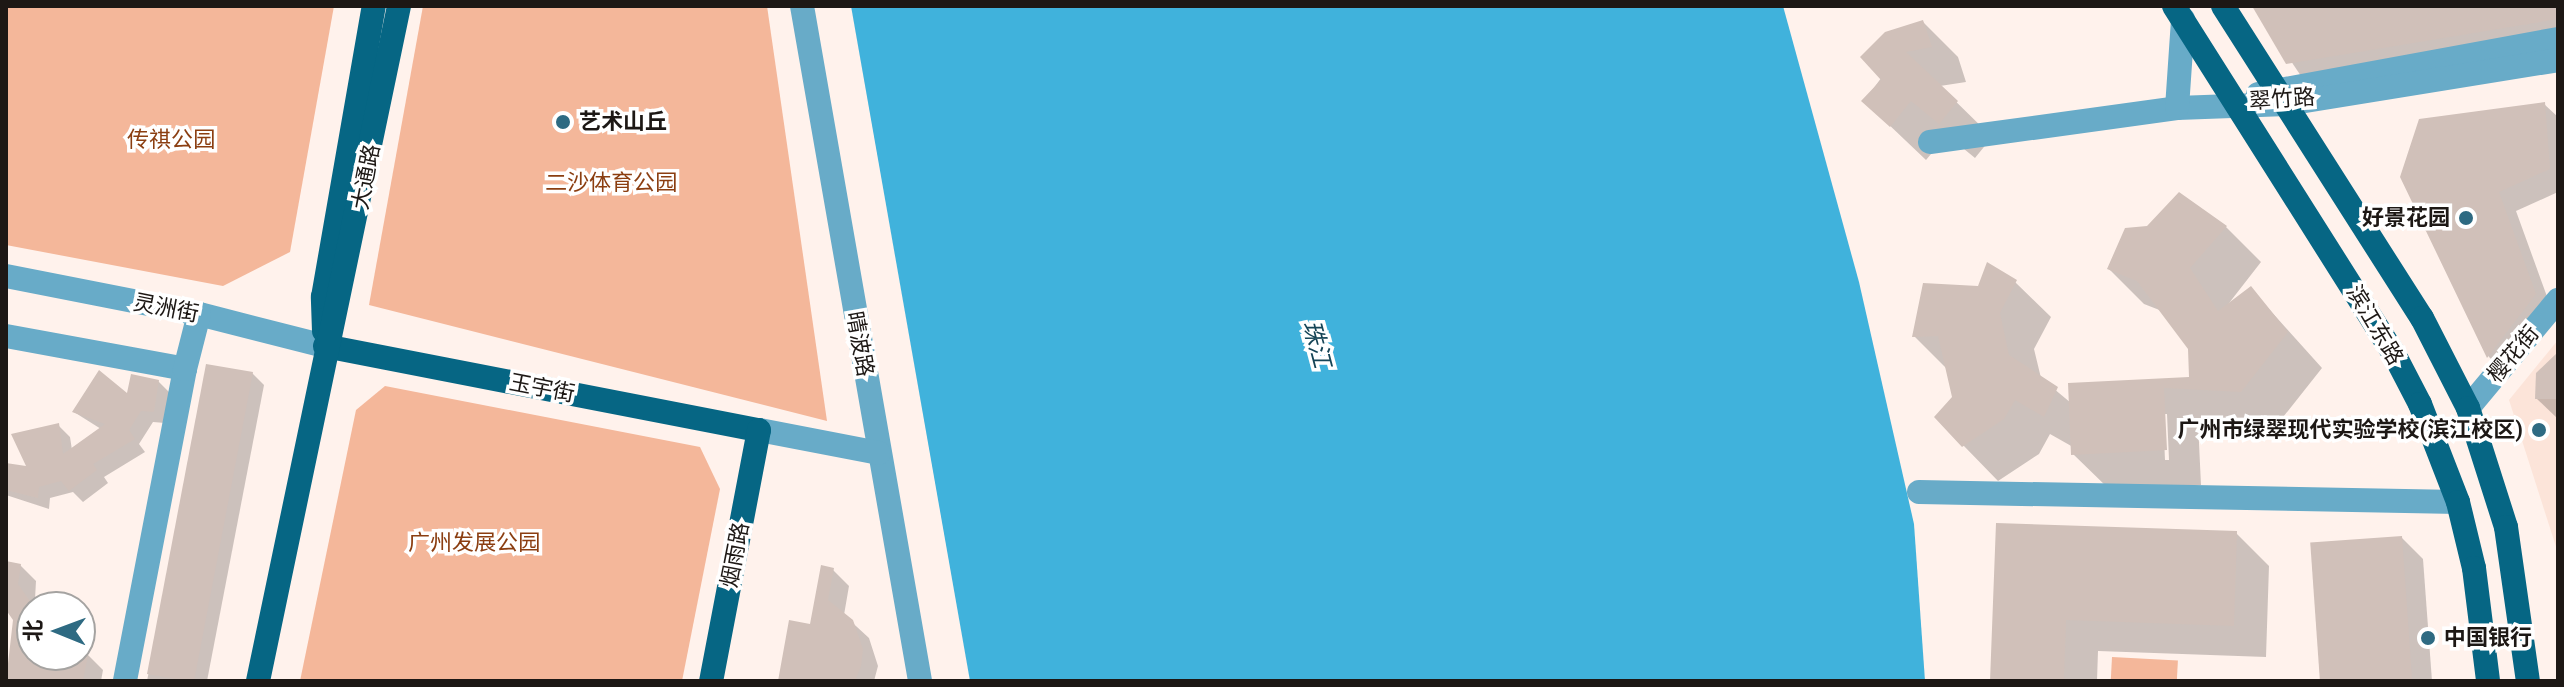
<!DOCTYPE html>
<html>
<head>
<meta charset="utf-8">
<style>
	body { margin:0 }
	#map { position:relative; width:2564px; height:687px; overflow:hidden; background:#fff2ec; font-family:Roboto,"Noto Sans SC",sans-serif }
	div>[style] { position:absolute }
	[style*='--x'] { left:calc(var(--x)*1px); top:calc(var(--y)*1px); width:calc(var(--w)*1px); rotate:calc(var(--a)*1deg) }
	.built>* { inset:0; background:#fce4d9 }
	.green>* { inset:0; background:#f4b79a; transform-origin:0 0 }
	.water>* { inset:0; background:#40b2dc }
	.shadow>* { inset:0; background:#0003 }
	.building>* { inset:0; background:#d0c0b9; transform-origin:0 0 }
	.minor>* { height:24px; margin:-12px; padding:0 12px; transform-origin:12px; border-radius:12px; background:#68abc8 }
	.major>* { height:24px; margin:-12px; padding:0 12px; transform-origin:12px; border-radius:12px; background:#066684 }
	.dots>* { width:22px; height:22px; translate:-50% -50%; box-sizing:border-box; border:4px solid #fff; border-radius:50% }
	span { translate:-50% -50%; white-space:nowrap; text-align:center; line-height:1.15; -webkit-text-stroke:7px #fff; paint-order:stroke }
	.street-label { font-size:22px; color:#1d1815 }
	.poi-label { font-size:22px; color:#1d1815; font-weight:700 }
	.left { translate:0 -50%; text-align:left }
	.right { translate:-100% -50%; text-align:right }
	.park-label { font-size:22px; color:#8b3e11 }
	.water-label { font-size:24px; color:#154456; font-style:italic }
	.frame { position:absolute; inset:0; border:8px solid #1d1815; pointer-events:none }
	.north { position:absolute; left:16px; top:591px; width:80px; height:80px; box-sizing:border-box; background:#fff; border:2px solid #a5a3a1; border-radius:50%; rotate:271deg; font-size:22px; font-weight:700; line-height:32px; text-align:center; color:#1d1815 }
	.north::after { content:''; display:block; margin:auto; width:28px; height:36px; background:#2e6a82; clip-path:polygon(50% 0,100% 100%,50% 72%,0 100%) }
</style>
</head>
<body>
<div id="map">
	<div class="built">
		<div style="clip-path:polygon(2558px 340px,2558px 553px,2509px 400px)"></div>
	</div>
	<div class="green">
		<div style="clip-path:polygon(6px 6px,334px 6px,290px 252px,223px 286px,6px 245px)"></div>
		<div style="clip-path:polygon(423px 6px,767px 6px,827px 421px,369px 305px)"></div>
		<div style="clip-path:polygon(385px 386px,700px 447px,720px 489px,682px 681px,300px 681px,356px 410px)"></div>
		<div style="left:2112px;top:657px;width:66px;height:24px;rotate:3deg"></div>
	</div>
	<div class="water">
		<div style="clip-path:polygon(851px 6px,1783px 6px,1859px 282px,1914px 524px,1925px 681px,970px 681px)"></div>
	</div>
	<div class="shadow">
		<div style="clip-path:polygon(2254px 6px,2558px 6px,2558px 33px,2301px 76px)"></div>
		<div style="clip-path:polygon(1923px 22px,1958px 57px,1966px 82px,1940px 86px,1992px 137px,1975px 158px,1947px 135px,1926px 160px,1864px 101px)"></div>
		<div style="clip-path:polygon(2544px 104px,2558px 117px,2558px 192px,2516px 211px,2553px 313px,2507px 374px,2489px 357px,2402px 177px)"></div>
		<div style="clip-path:polygon(evenodd,2179px 195px,2226px 227px,2261px 262px,2226px 307px,2251px 289px,2322px 368px,2276px 426px,2198px 422px,2201px 485px,2109px 489px,2073px 454px,2073px 447px,2050px 434px,2039px 454px,1998px 481px,1963px 445px,1948px 370px,1914px 336px,1979px 288px,2015px 282px,2051px 317px,2034px 349px,2041px 378px,2071px 403px,2192px 378px,2190px 348px,2162px 311px,2144px 304px,2109px 269px,2179px 195px,2163px 414px,2167px 414px,2169px 460px,2165px 460px,2163px 414px)"></div>
		<div style="clip-path:polygon(2558px 355px,2558px 419px,2537px 399px)"></div>
		<div style="clip-path:polygon(208px 366px,252px 373px,264px 385px,207px 681px,147px 681px)"></div>
		<div style="clip-path:polygon(158px 381px,170px 393px,165px 423px,153px 422px,139px 444px,145px 452px,104px 477px,108px 483px,83px 502px,73px 492px,50px 498px,49px 509px,6px 495px,6px 465px,30px 468px,58px 425px,70px 437px,72px 450px,101px 429px,74px 412px,128px 397px)"></div>
		<div style="clip-path:polygon(1997px 525px,2236px 533px,2269px 566px,2266px 657px,2098px 651px,2097px 681px,1992px 681px)"></div>
		<div style="clip-path:polygon(2402px 538px,2423px 559px,2432px 681px,2322px 681px)"></div>
		<div style="clip-path:polygon(6px 563px,20px 565px,36px 581px,32px 655px,87px 654px,103px 670px,101px 681px,6px 681px,15px 620px,6px 607px)"></div>
		<div style="clip-path:polygon(833px 570px,849px 586px,844px 615px,869px 638px,878px 666px,874px 681px,780px 681px,812px 626px)"></div>
	</div>
	<div class="building">
		<div style="clip-path:polygon(2252px 6px,2558px 6px,2558px 19px,2286px 64px)"></div>
		<div style="clip-path:polygon(1923px 20px,1932px 47px,1906px 52px,1958px 101px,1939px 124px,1911px 101px,1890px 127px,1861px 101px,1881px 80px,1860px 57px,1885px 32px)"></div>
		<div style="clip-path:polygon(2545px 102px,2550px 169px,2499px 192px,2536px 294px,2487px 358px,2400px 177px,2419px 119px)"></div>
		<div style="clip-path:polygon(2179px 192px,2227px 226px,2190px 268px,2218px 311px,2251px 286px,2288px 332px,2241px 392px,2164px 388px,2167px 450px,2071px 455px,2068px 383px,2189px 377px,2188px 349px,2137px 281px,2107px 269px,2125px 228px,2147px 226px)"></div>
		<div style="clip-path:polygon(1987px 262px,2017px 280px,2000px 313px,2009px 355px,2058px 387px,2044px 417px,2015px 400px,2004px 419px,1962px 447px,1934px 417px,1952px 397px,1938px 336px,1912px 337px,1923px 283px,1978px 286px)"></div>
		<div style="clip-path:polygon(2558px 352px,2558px 399px,2535px 399px,2536px 373px)"></div>
		<div style="clip-path:polygon(206px 364px,253px 372px,194px 681px,188px 681px,147px 674px)"></div>
		<div style="clip-path:polygon(99px 370px,127px 393px,131px 374px,159px 380px,154px 412px,141px 411px,129px 430px,135px 439px,93px 464px,97px 470px,69px 491px,61px 481px,39px 487px,38px 498px,6px 490px,6px 463px,26px 466px,11px 434px,59px 423px,63px 454px,105px 424px,72px 412px)"></div>
		<div style="clip-path:polygon(1996px 523px,2237px 531px,2234px 626px,2066px 620px,2064px 681px,1990px 681px)"></div>
		<div style="left:2402px;top:536px;width:145px;height:92px;rotate:86deg"></div>
		<div style="clip-path:polygon(6px 561px,21px 564px,18px 584px,32px 604px,32px 655px,88px 655px,83px 681px,6px 681px,13px 620px,6px 610px)"></div>
		<div style="clip-path:polygon(821px 565px,834px 568px,828px 600px,853px 620px,863px 649px,861px 666px,855px 681px,778px 681px,789px 620px,810px 624px)"></div>
	</div>
	<div class="minor">
		<div style="--x:802;--y:6;--w:685;--a:80.08"></div>
		<div style="--x:2258;--y:94;--w:305;--a:-10.4"></div>
		<div style="--x:2177;--y:108;--w:110;--a:-2.1"></div>
		<div style="--x:2287;--y:104;--w:275;--a:-9.2"></div>
		<div style="--x:1930;--y:142;--w:249;--a:-7.8"></div>
		<div style="--x:2177;--y:108;--w:89;--a:-86.1"></div>
		<div style="--x:6;--y:276;--w:197;--a:11.1"></div>
		<div style="--x:199;--y:314;--w:130;--a:14.3"></div>
		<div style="--x:6;--y:336;--w:182;--a:10.4"></div>
		<div style="--x:185;--y:369;--w:318;--a:100.9"></div>
		<div style="--x:185;--y:369;--w:57;--a:-75.7"></div>
		<div style="--x:2468;--y:408;--w:141;--a:-50.2"></div>
		<div style="--x:759;--y:430;--w:122;--a:10.9"></div>
		<div style="--x:1919;--y:492;--w:539;--a:1.06"></div>
	</div>
	<div class="major">
		<div style="--x:2174;--y:6;--w:412;--a:57.7"></div>
		<div style="--x:2394;--y:354;--w:56;--a:62.5"></div>
		<div style="--x:2420;--y:404;--w:105;--a:68.8"></div>
		<div style="--x:2458;--y:502;--w:68;--a:76.4"></div>
		<div style="--x:2474;--y:568;--w:114;--a:82.9"></div>
		<div style="--x:2223;--y:6;--w:370;--a:57.5"></div>
		<div style="--x:2422;--y:318;--w:101;--a:62.9"></div>
		<div style="--x:2468;--y:408;--w:125;--a:72.3"></div>
		<div style="--x:2506;--y:527;--w:156;--a:81.9"></div>
		<div style="--x:324;--y:331;--w:34;--a:-92"></div>
		<div style="--x:323;--y:297;--w:295;--a:-80.1"></div>
		<div style="--x:325;--y:346;--w:442;--a:11"></div>
		<div style="--x:759;--y:430;--w:256;--a:100.8"></div>
		<div style="--x:258;--y:681;--w:690;--a:-78.2"></div>
	</div>
	<div class="dots">
		<div style="left:563px;top:122px;background:#2e6a82"></div>
		<div style="left:2466px;top:218px;background:#2e6a82"></div>
		<div style="left:2539px;top:430px;background:#2e6a82"></div>
		<div style="left:2428px;top:638px;background:#2e6a82"></div>
	</div>
	<div class="street-label">
		<span style="left:2282px;top:99px;rotate:-4deg">翠竹路</span>
		<span style="left:366px;top:177px;rotate:-79deg">大通路</span>
		<span style="left:166px;top:308px;rotate:11deg">灵洲街</span>
		<span style="left:2375px;top:325px;rotate:59deg">滨江东路</span>
		<span style="left:860px;top:344px;rotate:80deg">晴波路</span>
		<span style="left:2513px;top:354px;rotate:-50deg">樱花街</span>
		<span style="left:542px;top:388px;rotate:11deg">玉宇街</span>
		<span style="left:735px;top:555px;rotate:-79deg">烟雨路</span>
	</div>
	<div class="poi-label">
		<span class="left" style="left:579px;top:122px">艺术山丘</span>
		<span class="right" style="left:2450px;top:218px">好景花园</span>
		<span class="right" style="left:2523px;top:430px">广州市绿翠现代实验学校(滨江校区)</span>
		<span class="left" style="left:2444px;top:638px">中国银行</span>
	</div>
	<div class="park-label">
		<span style="left:171px;top:140px">传祺公园</span>
		<span style="left:611px;top:183px">二沙体育公园</span>
		<span style="left:474px;top:543px">广州发展公园</span>
	</div>
	<div class="water-label">
		<span style="left:1316px;top:344px;rotate:75deg">珠江</span>
	</div>
	<div class="frame"></div>
	<div class="north">北</div>
</div>
</body>
</html>
